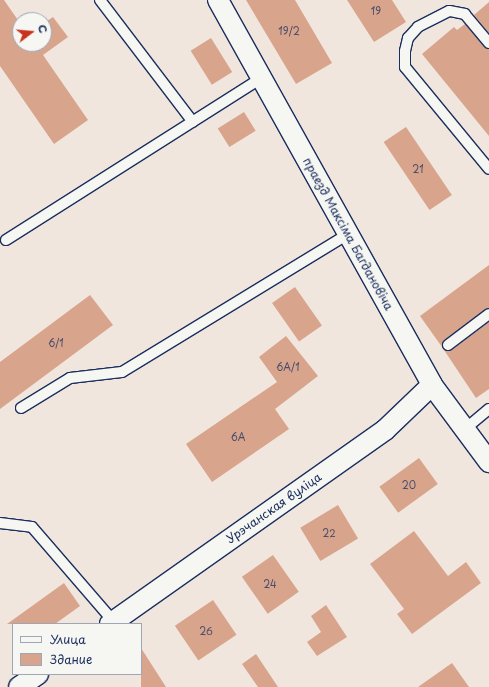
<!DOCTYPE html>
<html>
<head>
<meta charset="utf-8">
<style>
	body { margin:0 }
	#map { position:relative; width:489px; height:687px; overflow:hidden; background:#f0e6de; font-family:"Playpen Sans",sans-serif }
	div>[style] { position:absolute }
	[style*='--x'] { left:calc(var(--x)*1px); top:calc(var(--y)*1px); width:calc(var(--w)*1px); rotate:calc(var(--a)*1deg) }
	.building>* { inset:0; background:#d8a58c; transform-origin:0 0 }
	.roads { filter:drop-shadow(1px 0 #1b2f5e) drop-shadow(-1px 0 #1b2f5e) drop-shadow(0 1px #1b2f5e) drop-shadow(0 -1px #1b2f5e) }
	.lane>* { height:10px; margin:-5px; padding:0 5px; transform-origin:5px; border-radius:5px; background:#f6f6f2 }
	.street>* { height:20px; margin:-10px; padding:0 10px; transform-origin:10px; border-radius:10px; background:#f6f6f2 }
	span { translate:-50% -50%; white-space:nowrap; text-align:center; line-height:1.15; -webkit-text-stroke:3px #f6f6f2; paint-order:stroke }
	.number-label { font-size:10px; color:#4a4c6a }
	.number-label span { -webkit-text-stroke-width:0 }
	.street-label { font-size:12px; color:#1b2f5e }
	.legend { position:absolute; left:12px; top:623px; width:130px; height:52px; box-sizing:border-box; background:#f6f6f2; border:1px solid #9ea6b7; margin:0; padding:5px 7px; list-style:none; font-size:12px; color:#1b2f5e }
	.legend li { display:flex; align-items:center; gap:8px; height:20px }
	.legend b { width:20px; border:1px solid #9ea6b7 }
	.north { position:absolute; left:12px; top:12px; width:40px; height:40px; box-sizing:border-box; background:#f6f6f2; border:1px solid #9ea6b7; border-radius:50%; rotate:74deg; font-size:11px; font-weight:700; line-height:16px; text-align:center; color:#1b2f5e }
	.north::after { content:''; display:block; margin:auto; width:14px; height:18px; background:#c8321e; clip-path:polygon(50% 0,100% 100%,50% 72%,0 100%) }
</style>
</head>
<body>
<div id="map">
	<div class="building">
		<div style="clip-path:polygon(0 0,4px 0,20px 23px,20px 44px,44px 44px,44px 23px,53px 17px,68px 37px,43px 55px,88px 120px,54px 144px,0 66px)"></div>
		<div style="clip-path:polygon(246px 0,295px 0,332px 63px,296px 84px)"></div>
		<div style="clip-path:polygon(347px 0,392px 0,406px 22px,374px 42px)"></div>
		<div style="clip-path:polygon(489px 2px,489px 33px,474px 15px)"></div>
		<div style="clip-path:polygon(465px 24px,489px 49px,489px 136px,422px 54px,454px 27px,457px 30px)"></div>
		<div style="left:211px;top:38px;width:40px;height:24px;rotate:58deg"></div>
		<div style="left:244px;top:112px;width:22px;height:31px;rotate:58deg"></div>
		<div style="left:406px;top:127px;width:82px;height:27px;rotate:56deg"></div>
		<div style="clip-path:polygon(489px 265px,489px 308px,444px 340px,442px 347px,420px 316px)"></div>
		<div style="left:295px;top:287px;width:47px;height:28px;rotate:55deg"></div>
		<div style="clip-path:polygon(90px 295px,113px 325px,0 409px,0 362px)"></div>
		<div style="clip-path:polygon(489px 322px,489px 389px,476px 398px,444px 350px,452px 350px)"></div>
		<div style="clip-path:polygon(286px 336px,318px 376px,275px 409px,289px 429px,212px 482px,186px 444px,277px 382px,259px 357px)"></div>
		<div style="left:419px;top:458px;width:32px;height:49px;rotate:54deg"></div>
		<div style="left:338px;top:505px;width:39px;height:44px;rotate:59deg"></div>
		<div style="clip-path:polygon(414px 531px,448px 576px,466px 562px,481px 583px,412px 634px,397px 614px,404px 609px,370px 564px)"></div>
		<div style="left:273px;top:555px;width:45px;height:38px;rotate:55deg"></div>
		<div style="clip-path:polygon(64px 583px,80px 606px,55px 624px,7px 624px)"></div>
		<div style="left:213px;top:600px;width:42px;height:46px;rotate:56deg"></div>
		<div style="clip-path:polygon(326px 605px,347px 637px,317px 656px,307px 642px,321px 632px,311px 616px)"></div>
		<div style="clip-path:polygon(141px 648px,166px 687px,141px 687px)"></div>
		<div style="clip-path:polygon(256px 654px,278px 687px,258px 687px,242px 664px)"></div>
		<div style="clip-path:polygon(452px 663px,469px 687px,418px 687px)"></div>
	</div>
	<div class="roads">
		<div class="lane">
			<div style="--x:100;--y:0;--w:153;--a:52.7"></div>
			<div style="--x:489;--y:43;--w:38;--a:-130"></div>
			<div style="--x:465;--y:14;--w:16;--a:-169"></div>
			<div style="--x:449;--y:11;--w:35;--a:153"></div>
			<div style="--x:418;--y:27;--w:15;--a:132"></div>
			<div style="--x:408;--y:38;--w:13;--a:103"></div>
			<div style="--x:405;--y:51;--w:16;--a:90"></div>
			<div style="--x:405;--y:67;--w:132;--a:50.5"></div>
			<div style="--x:6;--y:240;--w:302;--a:-32.4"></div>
			<div style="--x:448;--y:345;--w:51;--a:-37.1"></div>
			<div style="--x:21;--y:408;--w:57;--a:-31.5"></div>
			<div style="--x:70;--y:378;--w:52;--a:-6.6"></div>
			<div style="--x:122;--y:372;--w:265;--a:-31.4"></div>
			<div style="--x:465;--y:429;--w:31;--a:-40"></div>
			<div style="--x:0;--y:523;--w:32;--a:7"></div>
			<div style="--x:32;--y:527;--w:125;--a:49.2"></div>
		</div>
		<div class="street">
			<div style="--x:218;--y:0;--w:440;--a:60.9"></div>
			<div style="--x:432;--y:385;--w:96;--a:53.5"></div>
			<div style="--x:110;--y:624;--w:337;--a:-35.2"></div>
			<div style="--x:385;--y:430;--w:65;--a:-43.8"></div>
			<div style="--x:19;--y:687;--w:23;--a:-34"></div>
		</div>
	</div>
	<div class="number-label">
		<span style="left:376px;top:11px">19</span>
		<span style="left:289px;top:31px">19/2</span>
		<span style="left:418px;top:169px">21</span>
		<span style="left:56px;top:343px">6/1</span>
		<span style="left:288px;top:367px">6А/1</span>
		<span style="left:238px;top:437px">6А</span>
		<span style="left:409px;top:485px">20</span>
		<span style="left:329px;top:533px">22</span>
		<span style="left:270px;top:584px">24</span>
		<span style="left:206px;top:631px">26</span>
	</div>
	<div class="street-label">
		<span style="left:348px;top:234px;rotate:61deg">праезд Максіма Багдановіча</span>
		<span style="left:274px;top:508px;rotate:-35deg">Урэчанская вуліца</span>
	</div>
	<ul class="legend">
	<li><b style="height:5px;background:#f6f6f2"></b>Улица</li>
	<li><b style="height:11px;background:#d8a58c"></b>Здание</li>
	</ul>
	<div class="north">С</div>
</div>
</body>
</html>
